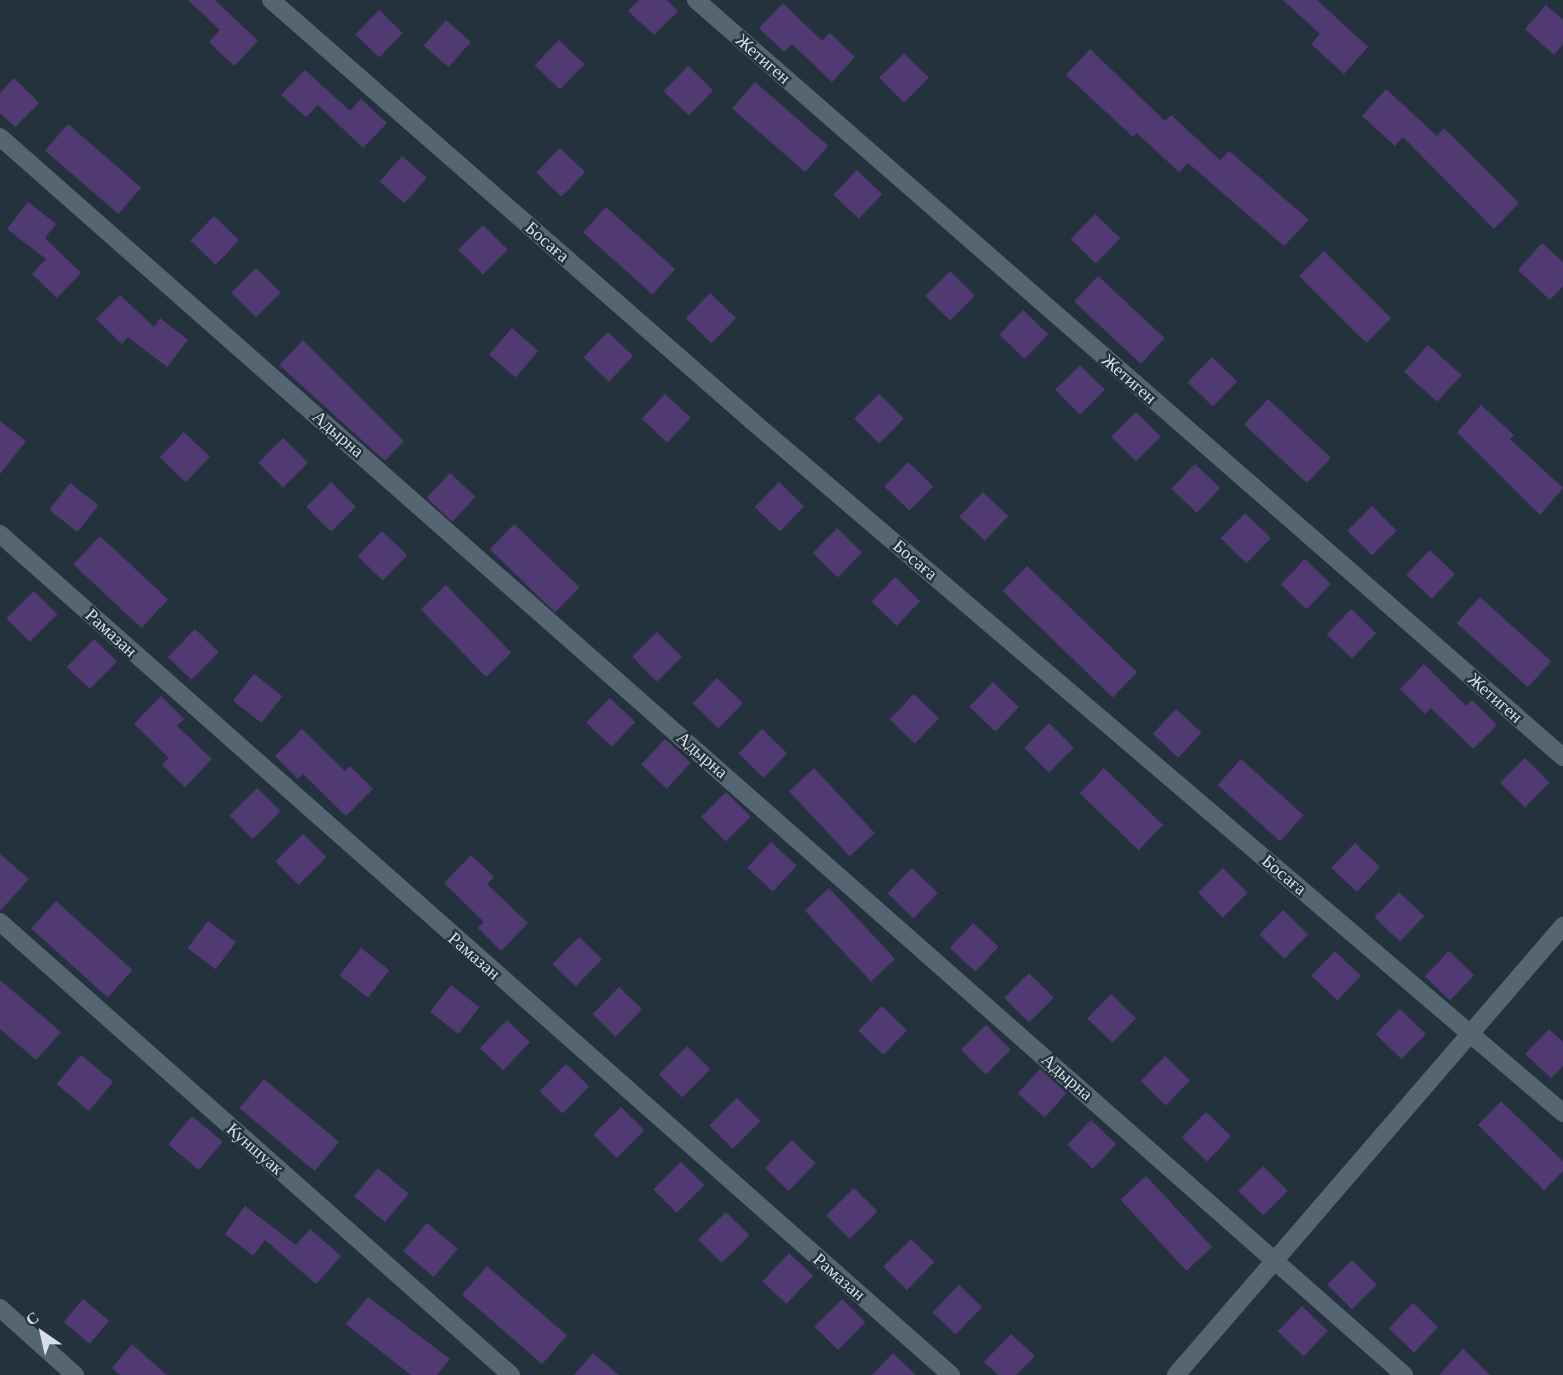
<!DOCTYPE html>
<html>
<head>
<meta charset="utf-8">
<style>
	body { margin:0 }
	#map { position:relative; width:1563px; height:1375px; overflow:hidden; background:#24323d; font-family:"Libre Baskerville",serif }
	div>[style] { position:absolute }
	[style*='--x'] { left:calc(var(--x)*1px); top:calc(var(--y)*1px); width:calc(var(--w)*1px); rotate:calc(var(--a)*1deg) }
	.building>* { inset:0; background:#513a72; transform-origin:0 0 }
	.minor>* { height:18px; margin:-9px; padding:0 9px; transform-origin:9px; border-radius:9px; background:#566572 }
	span { translate:-50% -50%; white-space:nowrap; text-align:center; line-height:1.15; -webkit-text-stroke:4.5px #24323d; paint-order:stroke }
	.street-label { font-size:18px; color:#d6dfe6 }
	.north { position:absolute; left:12px; top:1303px; width:60px; height:60px; -webkit-text-stroke:4px #24323d; paint-order:stroke; rotate:326deg; font-size:16px; font-weight:700; line-height:24px; text-align:center; color:#d6dfe6 }
	.north::after { content:''; display:block; margin:auto; width:21px; height:27px; background:#d6dfe6; clip-path:polygon(50% 0,100% 100%,50% 72%,0 100%) }
</style>
</head>
<body>
<div id="map">
	<div class="building">
		<div style="clip-path:polygon(188px 0,215px 0,258px 41px,234px 66px,209px 42px,220px 30px)"></div>
		<div style="clip-path:polygon(639px 0,667px 0,678px 11px,654px 35px,628px 11px)"></div>
		<div style="clip-path:polygon(1283px 0,1317px 0,1368px 47px,1344px 74px,1311px 44px,1320px 34px)"></div>
		<div style="clip-path:polygon(783px 3px,822px 41px,830px 33px,855px 57px,832px 82px,792px 44px,784px 52px,759px 28px)"></div>
		<div style="clip-path:polygon(1546px 5px,1563px 20px,1563px 44px,1554px 55px,1525px 29px)"></div>
		<div style="left:379px;top:10px;width:33px;height:34px;rotate:44deg"></div>
		<div style="left:446px;top:20px;width:33px;height:34px;rotate:41deg"></div>
		<div style="left:559px;top:40px;width:35px;height:35px;rotate:44deg"></div>
		<div style="clip-path:polygon(1090px 49px,1165px 121px,1171px 115px,1220px 160px,1229px 151px,1309px 220px,1284px 246px,1188px 163px,1179px 172px,1137px 133px,1133px 137px,1066px 75px)"></div>
		<div style="left:904px;top:53px;width:35px;height:35px;rotate:45deg"></div>
		<div style="left:688px;top:66px;width:35px;height:35px;rotate:44deg"></div>
		<div style="clip-path:polygon(305px 70px,350px 111px,361px 99px,387px 123px,363px 148px,318px 105px,306px 117px,281px 95px)"></div>
		<div style="clip-path:polygon(14px 78px,39px 103px,15px 127px,0 113px,0 93px)"></div>
		<div style="left:755px;top:82px;width:97px;height:35px;rotate:41deg"></div>
		<div style="clip-path:polygon(1386px 89px,1437px 136px,1444px 128px,1519px 203px,1494px 229px,1403px 137px,1395px 146px,1362px 116px)"></div>
		<div style="left:68px;top:124px;width:97px;height:35px;rotate:41deg"></div>
		<div style="left:560px;top:148px;width:35px;height:34px;rotate:44deg"></div>
		<div style="left:402px;top:156px;width:33px;height:34px;rotate:41deg"></div>
		<div style="left:857px;top:170px;width:35px;height:34px;rotate:44deg"></div>
		<div style="clip-path:polygon(28px 202px,56px 224px,45px 238px,81px 273px,57px 298px,32px 274px,46px 259px,7px 229px)"></div>
		<div style="left:606px;top:207px;width:93px;height:34px;rotate:42deg"></div>
		<div style="left:1095px;top:214px;width:35px;height:35px;rotate:44deg"></div>
		<div style="left:214px;top:216px;width:35px;height:34px;rotate:44deg"></div>
		<div style="left:483px;top:225px;width:35px;height:35px;rotate:45deg"></div>
		<div style="clip-path:polygon(1542px 243px,1563px 262px,1563px 286px,1550px 300px,1518px 270px)"></div>
		<div style="left:1324px;top:251px;width:95px;height:35px;rotate:45deg"></div>
		<div style="left:256px;top:268px;width:35px;height:35px;rotate:45deg"></div>
		<div style="left:950px;top:271px;width:35px;height:35px;rotate:45deg"></div>
		<div style="left:1098px;top:276px;width:91px;height:35px;rotate:43deg"></div>
		<div style="left:710px;top:293px;width:36px;height:35px;rotate:44deg"></div>
		<div style="clip-path:polygon(120px 295px,154px 327px,160px 318px,188px 340px,167px 367px,128px 337px,122px 344px,96px 319px)"></div>
		<div style="left:1023px;top:310px;width:35px;height:34px;rotate:44deg"></div>
		<div style="left:512px;top:328px;width:35px;height:35px;rotate:41deg"></div>
		<div style="left:608px;top:332px;width:35px;height:35px;rotate:44deg"></div>
		<div style="clip-path:polygon(303px 340px,404px 441px,385px 461px,279px 365px)"></div>
		<div style="left:1428px;top:345px;width:45px;height:36px;rotate:42deg"></div>
		<div style="left:1212px;top:357px;width:35px;height:35px;rotate:44deg"></div>
		<div style="left:1080px;top:365px;width:35px;height:35px;rotate:45deg"></div>
		<div style="left:665px;top:394px;width:35px;height:34px;rotate:43deg"></div>
		<div style="left:879px;top:394px;width:35px;height:35px;rotate:45deg"></div>
		<div style="left:1268px;top:399px;width:86px;height:35px;rotate:43deg"></div>
		<div style="clip-path:polygon(1481px 405px,1514px 435px,1510px 439px,1563px 488px,1540px 515px,1457px 432px)"></div>
		<div style="left:1136px;top:412px;width:35px;height:35px;rotate:45deg"></div>
		<div style="clip-path:polygon(0 421px,26px 441px,0 474px)"></div>
		<div style="left:184px;top:432px;width:36px;height:35px;rotate:44deg"></div>
		<div style="left:283px;top:438px;width:35px;height:35px;rotate:45deg"></div>
		<div style="left:908px;top:462px;width:35px;height:34px;rotate:44deg"></div>
		<div style="left:1195px;top:464px;width:35px;height:34px;rotate:44deg"></div>
		<div style="left:450px;top:473px;width:35px;height:34px;rotate:43deg"></div>
		<div style="left:331px;top:482px;width:35px;height:35px;rotate:45deg"></div>
		<div style="left:779px;top:482px;width:35px;height:35px;rotate:44deg"></div>
		<div style="left:70px;top:483px;width:36px;height:34px;rotate:38deg"></div>
		<div style="left:983px;top:492px;width:35px;height:34px;rotate:44deg"></div>
		<div style="left:1372px;top:506px;width:35px;height:35px;rotate:45deg"></div>
		<div style="left:1245px;top:513px;width:36px;height:35px;rotate:44deg"></div>
		<div style="left:514px;top:524px;width:91px;height:35px;rotate:44deg"></div>
		<div style="left:837px;top:528px;width:35px;height:35px;rotate:44deg"></div>
		<div style="left:382px;top:531px;width:35px;height:35px;rotate:44deg"></div>
		<div style="left:100px;top:536px;width:93px;height:39px;rotate:43deg"></div>
		<div style="left:1430px;top:550px;width:35px;height:34px;rotate:44deg"></div>
		<div style="left:1305px;top:559px;width:36px;height:35px;rotate:44deg"></div>
		<div style="left:1027px;top:566px;width:153px;height:35px;rotate:44deg"></div>
		<div style="left:895px;top:577px;width:35px;height:34px;rotate:44deg"></div>
		<div style="left:446px;top:585px;width:94px;height:35px;rotate:46deg"></div>
		<div style="left:34px;top:591px;width:33px;height:39px;rotate:45deg"></div>
		<div style="left:1480px;top:597px;width:96px;height:35px;rotate:42deg"></div>
		<div style="left:1351px;top:609px;width:35px;height:35px;rotate:44deg"></div>
		<div style="left:195px;top:629px;width:33px;height:39px;rotate:44deg"></div>
		<div style="left:657px;top:632px;width:35px;height:35px;rotate:45deg"></div>
		<div style="left:94px;top:639px;width:32px;height:39px;rotate:44deg"></div>
		<div style="clip-path:polygon(1424px 664px,1466px 706px,1472px 700px,1497px 725px,1473px 749px,1431px 708px,1425px 714px,1400px 689px)"></div>
		<div style="left:254px;top:674px;width:36px;height:34px;rotate:38deg"></div>
		<div style="left:717px;top:678px;width:36px;height:35px;rotate:44deg"></div>
		<div style="left:993px;top:682px;width:36px;height:34px;rotate:44deg"></div>
		<div style="left:914px;top:694px;width:35px;height:35px;rotate:44deg"></div>
		<div style="clip-path:polygon(161px 696px,184px 719px,177px 726px,212px 759px,185px 787px,162px 765px,169px 758px,134px 724px)"></div>
		<div style="left:610px;top:698px;width:35px;height:34px;rotate:44deg"></div>
		<div style="left:1176px;top:709px;width:35px;height:34px;rotate:43deg"></div>
		<div style="left:1049px;top:723px;width:35px;height:35px;rotate:45deg"></div>
		<div style="clip-path:polygon(302px 729px,345px 771px,350px 766px,373px 789px,346px 816px,303px 774px,298px 779px,275px 756px)"></div>
		<div style="left:762px;top:729px;width:35px;height:34px;rotate:44deg"></div>
		<div style="left:665px;top:739px;width:35px;height:35px;rotate:43deg"></div>
		<div style="left:1525px;top:758px;width:35px;height:35px;rotate:45deg"></div>
		<div style="left:1241px;top:759px;width:84px;height:35px;rotate:42deg"></div>
		<div style="left:814px;top:768px;width:89px;height:34px;rotate:47deg"></div>
		<div style="left:1104px;top:768px;width:82px;height:35px;rotate:44deg"></div>
		<div style="left:257px;top:788px;width:33px;height:39px;rotate:45deg"></div>
		<div style="left:726px;top:792px;width:35px;height:35px;rotate:45deg"></div>
		<div style="left:303px;top:834px;width:33px;height:39px;rotate:45deg"></div>
		<div style="left:771px;top:842px;width:35px;height:35px;rotate:43deg"></div>
		<div style="left:1355px;top:843px;width:35px;height:34px;rotate:44deg"></div>
		<div style="clip-path:polygon(0 854px,29px 879px,0 911px)"></div>
		<div style="clip-path:polygon(471px 855px,494px 877px,487px 884px,528px 923px,501px 951px,478px 928px,484px 922px,444px 883px)"></div>
		<div style="left:912px;top:868px;width:36px;height:35px;rotate:44deg"></div>
		<div style="left:1223px;top:868px;width:35px;height:35px;rotate:45deg"></div>
		<div style="left:829px;top:888px;width:97px;height:33px;rotate:47deg"></div>
		<div style="left:1399px;top:892px;width:35px;height:35px;rotate:44deg"></div>
		<div style="left:56px;top:901px;width:103px;height:37px;rotate:42deg"></div>
		<div style="left:1283px;top:910px;width:35px;height:34px;rotate:44deg"></div>
		<div style="left:208px;top:921px;width:35px;height:34px;rotate:37deg"></div>
		<div style="left:973px;top:923px;width:35px;height:34px;rotate:43deg"></div>
		<div style="left:579px;top:937px;width:32px;height:38px;rotate:44deg"></div>
		<div style="left:361px;top:948px;width:36px;height:35px;rotate:38deg"></div>
		<div style="left:1335px;top:951px;width:36px;height:34px;rotate:44deg"></div>
		<div style="left:1449px;top:951px;width:35px;height:35px;rotate:44deg"></div>
		<div style="left:1029px;top:973px;width:35px;height:35px;rotate:45deg"></div>
		<div style="clip-path:polygon(0 980px,61px 1032px,36px 1060px,0 1029px)"></div>
		<div style="left:451px;top:985px;width:36px;height:34px;rotate:38deg"></div>
		<div style="left:619px;top:987px;width:32px;height:38px;rotate:44deg"></div>
		<div style="left:1111px;top:994px;width:35px;height:34px;rotate:44deg"></div>
		<div style="left:882px;top:1006px;width:35px;height:34px;rotate:44deg"></div>
		<div style="left:1400px;top:1009px;width:36px;height:35px;rotate:44deg"></div>
		<div style="left:507px;top:1020px;width:32px;height:39px;rotate:44deg"></div>
		<div style="left:986px;top:1025px;width:35px;height:35px;rotate:45deg"></div>
		<div style="clip-path:polygon(1549px 1029px,1563px 1042px,1563px 1066px,1551px 1078px,1525px 1054px)"></div>
		<div style="left:687px;top:1046px;width:33px;height:40px;rotate:45deg"></div>
		<div style="left:81px;top:1055px;width:42px;height:38px;rotate:40deg"></div>
		<div style="left:1165px;top:1056px;width:35px;height:35px;rotate:44deg"></div>
		<div style="left:566px;top:1064px;width:32px;height:38px;rotate:44deg"></div>
		<div style="left:1040px;top:1069px;width:36px;height:33px;rotate:42deg"></div>
		<div style="left:264px;top:1079px;width:98px;height:38px;rotate:40deg"></div>
		<div style="left:737px;top:1098px;width:33px;height:39px;rotate:45deg"></div>
		<div style="clip-path:polygon(1501px 1101px,1563px 1161px,1563px 1171px,1544px 1190px,1478px 1125px)"></div>
		<div style="left:621px;top:1107px;width:33px;height:39px;rotate:45deg"></div>
		<div style="left:1206px;top:1112px;width:35px;height:35px;rotate:44deg"></div>
		<div style="left:192px;top:1116px;width:40px;height:37px;rotate:40deg"></div>
		<div style="left:1091px;top:1120px;width:35px;height:34px;rotate:44deg"></div>
		<div style="left:792px;top:1140px;width:33px;height:39px;rotate:44deg"></div>
		<div style="left:681px;top:1162px;width:33px;height:39px;rotate:45deg"></div>
		<div style="left:1263px;top:1166px;width:35px;height:35px;rotate:45deg"></div>
		<div style="left:378px;top:1168px;width:40px;height:37px;rotate:40deg"></div>
		<div style="left:1146px;top:1176px;width:97px;height:35px;rotate:47deg"></div>
		<div style="left:854px;top:1188px;width:33px;height:39px;rotate:45deg"></div>
		<div style="clip-path:polygon(245px 1206px,296px 1245px,310px 1229px,341px 1256px,316px 1284px,265px 1240px,253px 1256px,225px 1234px)"></div>
		<div style="left:726px;top:1212px;width:33px;height:39px;rotate:45deg"></div>
		<div style="left:427px;top:1223px;width:40px;height:37px;rotate:40deg"></div>
		<div style="left:911px;top:1239px;width:33px;height:39px;rotate:45deg"></div>
		<div style="left:789px;top:1253px;width:33px;height:39px;rotate:43deg"></div>
		<div style="left:1352px;top:1260px;width:35px;height:35px;rotate:45deg"></div>
		<div style="left:487px;top:1266px;width:106px;height:38px;rotate:41deg"></div>
		<div style="left:959px;top:1285px;width:32px;height:38px;rotate:44deg"></div>
		<div style="clip-path:polygon(368px 1297px,450px 1359px,437px 1375px,411px 1375px,346px 1324px)"></div>
		<div style="left:83px;top:1299px;width:34px;height:30px;rotate:40deg"></div>
		<div style="left:842px;top:1299px;width:33px;height:39px;rotate:45deg"></div>
		<div style="left:1413px;top:1303px;width:35px;height:35px;rotate:44deg"></div>
		<div style="left:1302px;top:1306px;width:36px;height:35px;rotate:44deg"></div>
		<div style="clip-path:polygon(1011px 1334px,1035px 1356px,1016px 1375px,998px 1375px,984px 1362px)"></div>
		<div style="clip-path:polygon(132px 1344px,167px 1375px,120px 1375px,112px 1368px)"></div>
		<div style="clip-path:polygon(1463px 1349px,1490px 1375px,1439px 1375px)"></div>
		<div style="clip-path:polygon(593px 1353px,619px 1375px,574px 1375px)"></div>
		<div style="clip-path:polygon(893px 1353px,916px 1375px,872px 1375px)"></div>
	</div>
	<div class="minor">
		<div style="--x:271;--y:0;--w:639;--a:41.19"></div>
		<div style="--x:752;--y:421;--w:1066;--a:40.47"></div>
		<div style="--x:696;--y:0;--w:1151;--a:41.13"></div>
		<div style="--x:0;--y:137;--w:1872;--a:41.4"></div>
		<div style="--x:0;--y:534;--w:1270;--a:41.49"></div>
		<div style="--x:0;--y:922;--w:683;--a:41.56"></div>
		<div style="--x:0;--y:1308;--w:101;--a:41.8"></div>
		<div style="--x:1176;--y:1375;--w:593;--a:-49.24"></div>
	</div>
	<div class="street-label">
		<span style="left:763px;top:59px;rotate:41deg">Жетиген</span>
		<span style="left:547px;top:242px;rotate:41deg">Босаға</span>
		<span style="left:1129px;top:379px;rotate:41deg">Жетиген</span>
		<span style="left:338px;top:434px;rotate:41deg">Адырна</span>
		<span style="left:915px;top:560px;rotate:40deg">Босаға</span>
		<span style="left:111px;top:633px;rotate:42deg">Рамазан</span>
		<span style="left:1495px;top:698px;rotate:41deg">Жетиген</span>
		<span style="left:702px;top:755px;rotate:41deg">Адырна</span>
		<span style="left:1284px;top:875px;rotate:40deg">Босаға</span>
		<span style="left:474px;top:956px;rotate:41deg">Рамазан</span>
		<span style="left:1067px;top:1077px;rotate:41deg">Адырна</span>
		<span style="left:255px;top:1149px;rotate:41deg">Куншуак</span>
		<span style="left:839px;top:1277px;rotate:41deg">Рамазан</span>
	</div>
	<div class="north">С</div>
</div>
</body>
</html>
